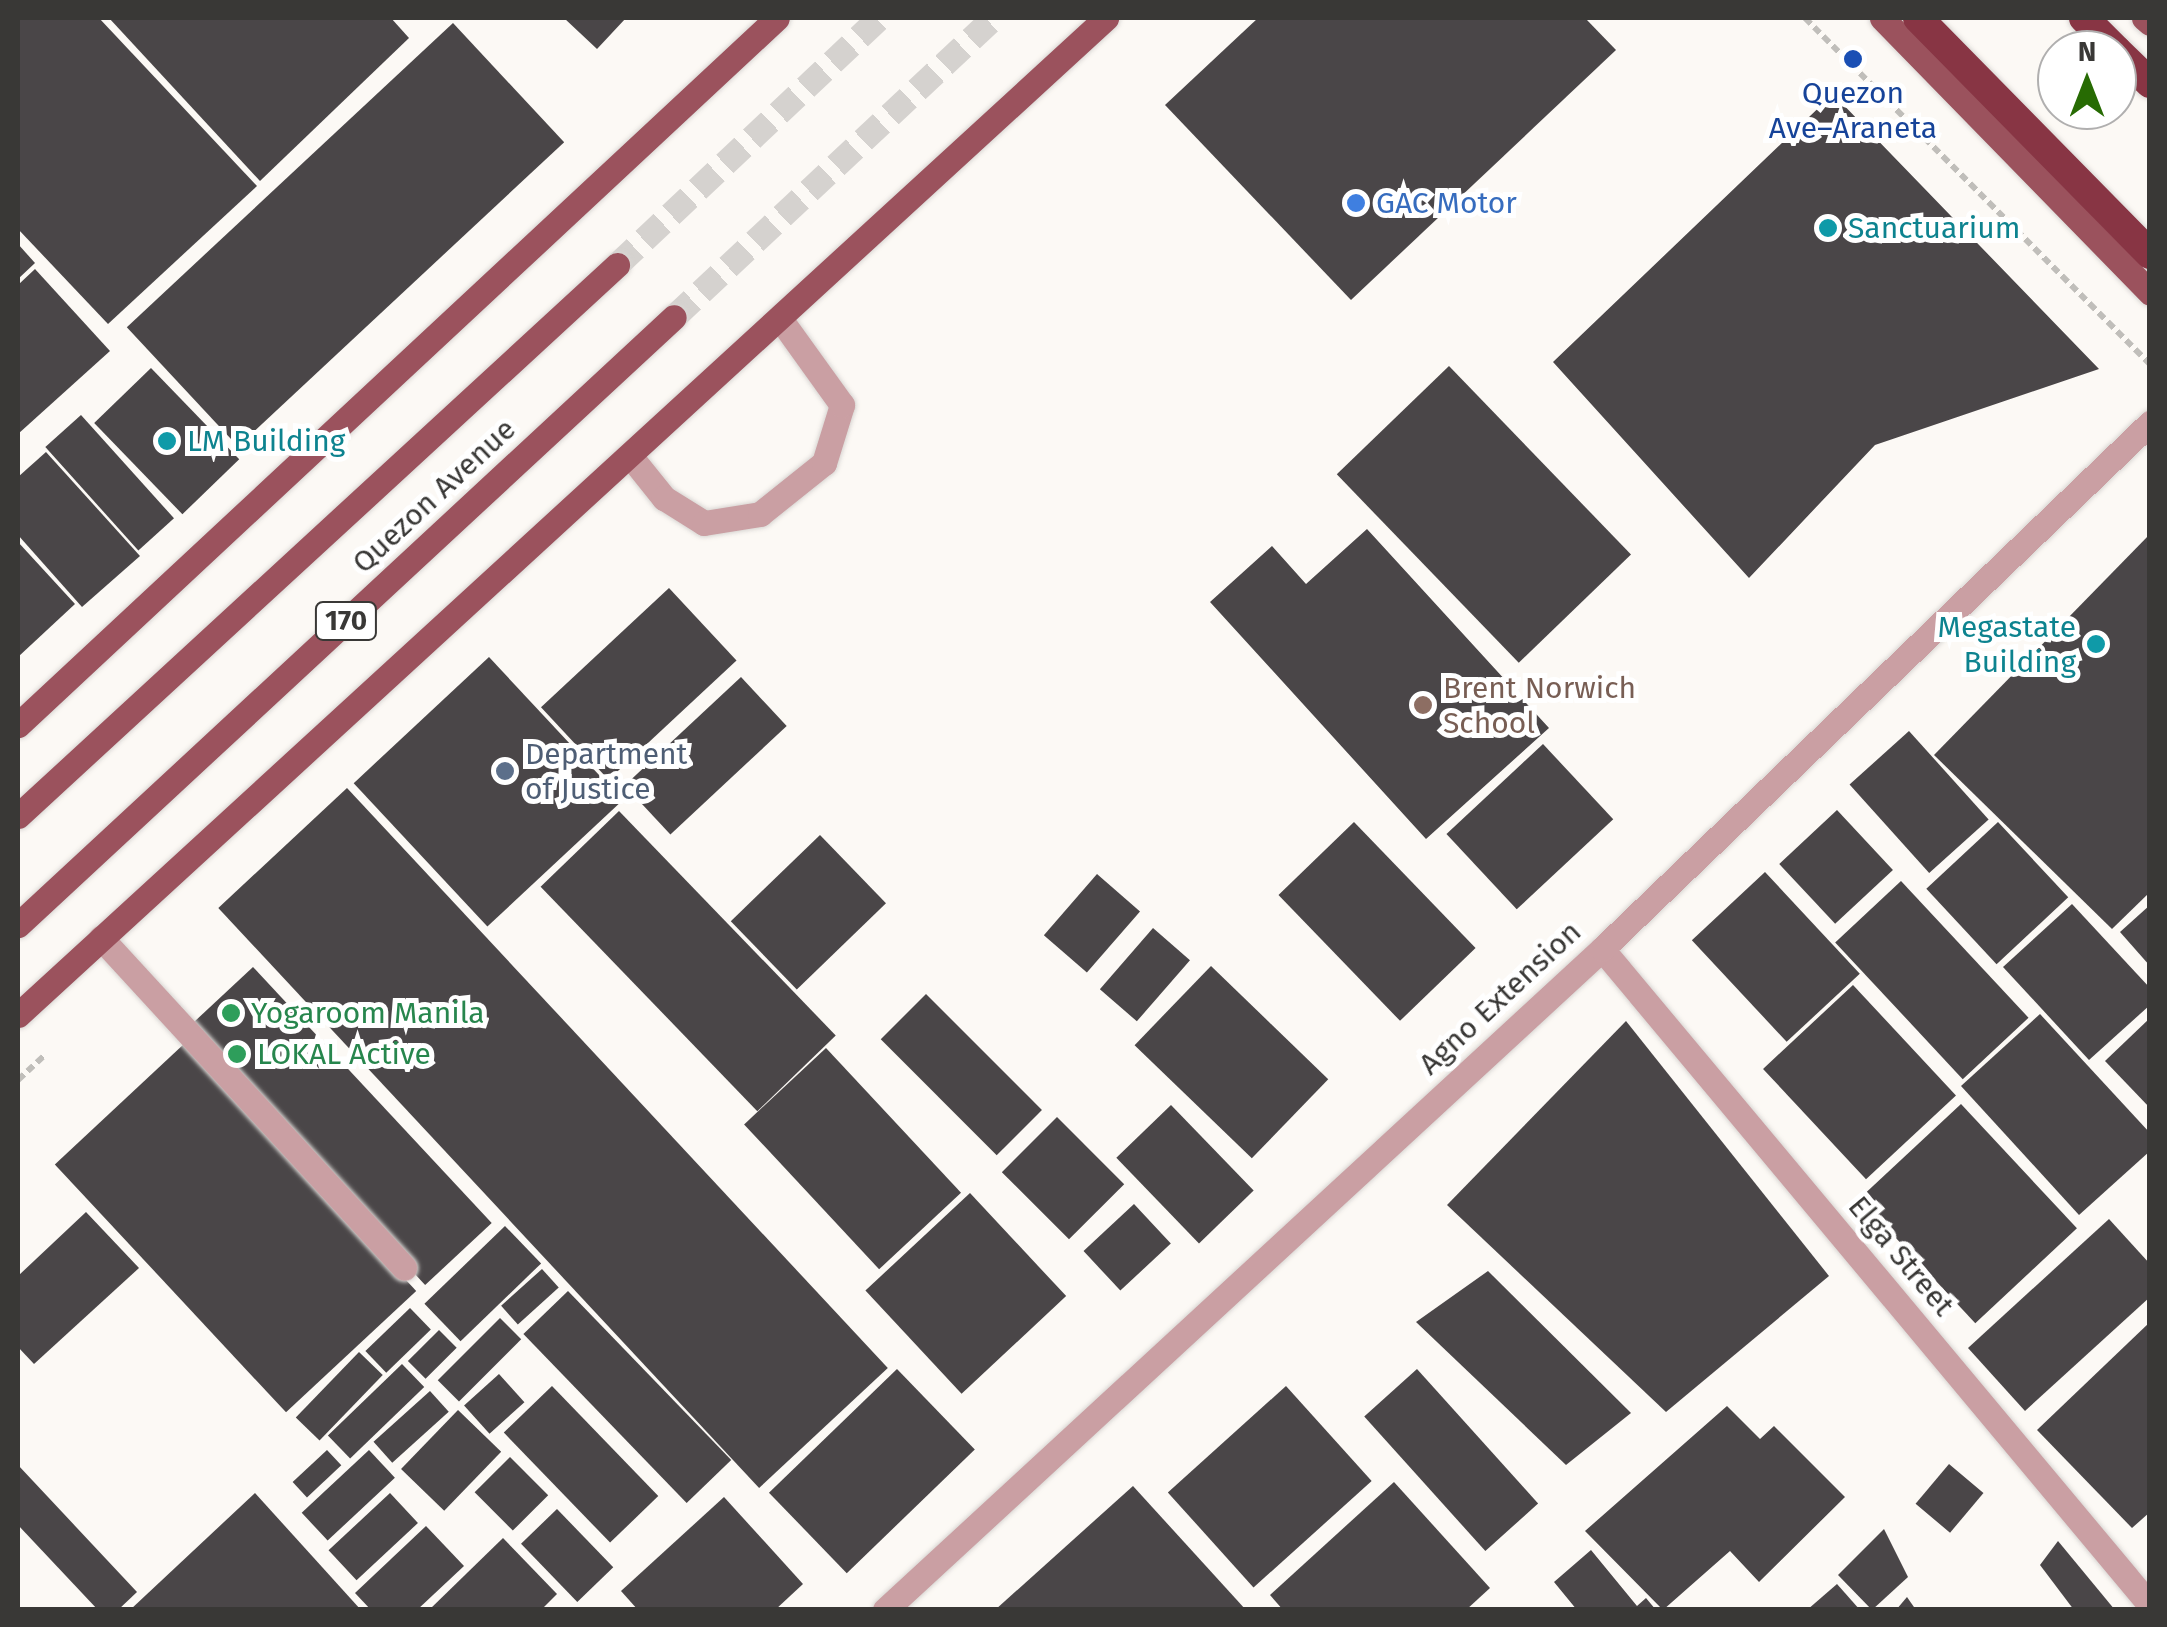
<!DOCTYPE html>
<meta charset="utf-8">
<style>
body{margin:0}
#map{position:relative;width:2167px;height:1627px;overflow:hidden;background:#fcf9f5;font-family:"Fira Sans",sans-serif}
div>[style]{position:absolute}
[style*='--x']{left:calc(var(--x)*1px);top:calc(var(--y)*1px);width:calc(var(--w)*1px);rotate:calc(var(--a)*1deg)}
.building>*{inset:0;background:#4a4648;transform-origin:0 0}
.primary-tunnel>*{height:25px;margin-top:-12.5px;transform-origin:0;background:repeating-linear-gradient(90deg,#d5d2cf 0 25px,transparent 0 37px)}
.path>*{height:6px;margin-top:-3px;transform-origin:0;background:repeating-linear-gradient(90deg,#c0beba 0 8px,transparent 0 13px)}
.roads{filter:drop-shadow(0 0 2px #d9d6d3) drop-shadow(0 0 2px #d9d6d3)}
.service>*{height:25px;margin:-12.5px;padding:0 12.5px;transform-origin:12.5px;border-radius:12.5px;background:#ca9fa3}
.minor>*{height:25px;margin:-12.5px;padding:0 12.5px;transform-origin:12.5px;border-radius:12.5px;background:#ca9fa3}
.primary>*{height:25px;margin:-12.5px;padding:0 12.5px;transform-origin:12.5px;border-radius:12.5px;background:#9b525d}
.motorway>*{height:30px;margin:-15px;padding:0 15px;transform-origin:15px;border-radius:15px;background:#883544}
.dots>*{width:28px;height:28px;translate:-50% -50%;box-sizing:border-box;border:5px solid #fff;border-radius:50%}
span{translate:-50% -50%;white-space:nowrap;text-align:center;line-height:1.15;-webkit-text-stroke:10px #fff;paint-order:stroke}
.shield-label span{padding:2px 8px;background:#fff;border:2px solid;border-radius:8px;-webkit-text-stroke-width:0}
.shield-label{font-size:28px;color:#393836;font-weight:700}
.transit-label{font-size:30px;color:#164399}
.shop-label{font-size:30px;color:#366cbe}
.left{translate:0 -50%;text-align:left}
.culture-label{font-size:30px;color:#0d838f}
.right{translate:-100% -50%;text-align:right}
.street-label{font-size:30px;color:#393836}
.education-label{font-size:30px;color:#785e54}
.service-label{font-size:30px;color:#4e5e75}
.leisure-label{font-size:30px;color:#27864d}
.frame{position:absolute;inset:0;border:20px solid #393836;pointer-events:none}
.north{position:absolute;left:2037px;top:30px;width:100px;height:100px;box-sizing:border-box;background:#fff;border:2px solid #b0afaf;border-radius:50%;rotate:0deg;font-size:28px;font-weight:700;line-height:40px;text-align:center;color:#393836}
.north::after{content:'';display:block;margin:auto;width:35px;height:45px;background:#276b03;clip-path:polygon(50% 0,100% 100%,50% 72%,0 100%)}
</style>
<div id="map">
<div class="building">
<div style="clip-path:polygon(18px 18px,99px 18px,257px 186px,108px 324px,18px 229px)"></div>
<div style="clip-path:polygon(109px 18px,391px 18px,409px 38px,260px 181px)"></div>
<div style="clip-path:polygon(564px 18px,626px 18px,597px 49px)"></div>
<div style="clip-path:polygon(1258px 18px,1585px 18px,1616px 50px,1351px 300px,1165px 105px)"></div>
<div style="left:453px;top:23px;width:163px;height:446px;rotate:47deg"></div>
<div style="clip-path:polygon(1833px 94px,2099px 369px,1875px 445px,1749px 578px,1553px 362px)"></div>
<div style="clip-path:polygon(18px 244px,35px 263px,18px 279px)"></div>
<div style="clip-path:polygon(35px 269px,110px 351px,18px 434px,18px 285px)"></div>
<div style="left:1449px;top:366px;width:262px;height:156px;rotate:46deg"></div>
<div style="left:151px;top:368px;width:127px;height:79px;rotate:46deg"></div>
<div style="left:81px;top:415px;width:139px;height:48px;rotate:48deg"></div>
<div style="clip-path:polygon(46px 452px,140px 556px,82px 607px,18px 535px,18px 477px)"></div>
<div style="clip-path:polygon(1367px 529px,1549px 728px,1426px 839px,1210px 602px,1272px 546px,1306px 584px)"></div>
<div style="clip-path:polygon(2150px 534px,2150px 892px,2112px 929px,1934px 755px)"></div>
<div style="clip-path:polygon(18px 542px,75px 604px,18px 657px)"></div>
<div style="left:669px;top:588px;width:99px;height:175px;rotate:47deg"></div>
<div style="left:489px;top:657px;width:196px;height:185px;rotate:47deg"></div>
<div style="left:741px;top:677px;width:67px;height:159px;rotate:47deg"></div>
<div style="left:1909px;top:731px;width:119px;height:80px;rotate:48deg"></div>
<div style="left:1543px;top:744px;width:103px;height:132px;rotate:47deg"></div>
<div style="left:347px;top:788px;width:793px;height:176px;rotate:47deg"></div>
<div style="left:1837px;top:810px;width:82px;height:79px;rotate:47deg"></div>
<div style="left:619px;top:811px;width:312px;height:109px;rotate:46deg"></div>
<div style="left:1354px;top:822px;width:175px;height:105px;rotate:46deg"></div>
<div style="left:1998px;top:822px;width:103px;height:98px;rotate:47deg"></div>
<div style="left:820px;top:835px;width:95px;height:124px;rotate:46deg"></div>
<div style="left:1765px;top:872px;width:139px;height:100px;rotate:47deg"></div>
<div style="left:1097px;top:874px;width:57px;height:81px;rotate:41deg"></div>
<div style="left:1901px;top:881px;width:187px;height:90px;rotate:47deg"></div>
<div style="clip-path:polygon(2072px 904px,2150px 988px,2150px 1005px,2089px 1060px,2003px 967px)"></div>
<div style="clip-path:polygon(2150px 905px,2150px 966px,2120px 932px)"></div>
<div style="left:1153px;top:928px;width:49px;height:81px;rotate:41deg"></div>
<div style="left:1211px;top:966px;width:163px;height:110px;rotate:44deg"></div>
<div style="left:253px;top:967px;width:350px;height:91px;rotate:47deg"></div>
<div style="left:1853px;top:985px;width:151px;height:123px;rotate:47deg"></div>
<div style="left:926px;top:994px;width:164px;height:64px;rotate:45deg"></div>
<div style="clip-path:polygon(2040px 1014px,2150px 1133px,2150px 1151px,2079px 1215px,1961px 1086px)"></div>
<div style="clip-path:polygon(2150px 1018px,2150px 1108px,2105px 1061px)"></div>
<div style="clip-path:polygon(1626px 1021px,1829px 1276px,1666px 1412px,1447px 1205px)"></div>
<div style="left:185px;top:1043px;width:339px;height:178px;rotate:47deg"></div>
<div style="left:826px;top:1048px;width:198px;height:112px;rotate:47deg"></div>
<div style="left:1961px;top:1104px;width:170px;height:139px;rotate:47deg"></div>
<div style="left:1171px;top:1105px;width:119px;height:76px;rotate:46deg"></div>
<div style="left:1057px;top:1117px;width:95px;height:78px;rotate:45deg"></div>
<div style="left:970px;top:1193px;width:141px;height:143px;rotate:47deg"></div>
<div style="left:1134px;top:1204px;width:54px;height:69px;rotate:47deg"></div>
<div style="clip-path:polygon(86px 1212px,139px 1268px,34px 1364px,18px 1347px,18px 1276px)"></div>
<div style="clip-path:polygon(2109px 1219px,2150px 1264px,2150px 1297px,2025px 1411px,1968px 1348px)"></div>
<div style="left:505px;top:1226px;width:52px;height:112px;rotate:46deg"></div>
<div style="left:542px;top:1269px;width:25px;height:55px;rotate:48deg"></div>
<div style="clip-path:polygon(1488px 1271px,1631px 1413px,1566px 1465px,1416px 1322px)"></div>
<div style="left:568px;top:1291px;width:235px;height:62px;rotate:46deg"></div>
<div style="left:410px;top:1308px;width:30px;height:62px;rotate:46deg"></div>
<div style="left:500px;top:1318px;width:30px;height:88px;rotate:45deg"></div>
<div style="clip-path:polygon(2150px 1322px,2150px 1512px,2132px 1528px,2037px 1430px)"></div>
<div style="left:439px;top:1330px;width:25px;height:44px;rotate:45deg"></div>
<div style="left:359px;top:1352px;width:33px;height:91px;rotate:44deg"></div>
<div style="left:402px;top:1364px;width:32px;height:103px;rotate:46deg"></div>
<div style="left:897px;top:1369px;width:112px;height:178px;rotate:46deg"></div>
<div style="left:1417px;top:1369px;width:181px;height:71px;rotate:48deg"></div>
<div style="left:499px;top:1374px;width:38px;height:47px;rotate:48deg"></div>
<div style="left:552px;top:1386px;width:153px;height:67px;rotate:46deg"></div>
<div style="left:1286px;top:1386px;width:128px;height:159px;rotate:48deg"></div>
<div style="left:430px;top:1391px;width:28px;height:76px;rotate:48deg"></div>
<div style="clip-path:polygon(1727px 1406px,1760px 1439px,1774px 1426px,1845px 1497px,1759px 1582px,1730px 1551px,1663px 1610px,1585px 1531px)"></div>
<div style="left:458px;top:1410px;width:60px;height:82px;rotate:44deg"></div>
<div style="left:327px;top:1450px;width:21px;height:47px;rotate:47deg"></div>
<div style="left:369px;top:1450px;width:38px;height:92px;rotate:47deg"></div>
<div style="left:510px;top:1457px;width:54px;height:50px;rotate:45deg"></div>
<div style="left:1949px;top:1464px;width:45px;height:52px;rotate:40deg"></div>
<div style="clip-path:polygon(18px 1465px,137px 1592px,118px 1610px,98px 1610px,18px 1525px)"></div>
<div style="clip-path:polygon(1394px 1482px,1490px 1588px,1466px 1610px,1283px 1610px,1270px 1595px)"></div>
<div style="clip-path:polygon(1133px 1486px,1246px 1610px,995px 1610px)"></div>
<div style="clip-path:polygon(255px 1493px,361px 1610px,130px 1610px)"></div>
<div style="left:390px;top:1493px;width:41px;height:84px;rotate:47deg"></div>
<div style="clip-path:polygon(724px 1497px,803px 1584px,775px 1610px,638px 1610px,621px 1591px)"></div>
<div style="left:557px;top:1509px;width:81px;height:50px;rotate:46deg"></div>
<div style="clip-path:polygon(426px 1526px,464px 1566px,417px 1610px,371px 1610px,355px 1593px)"></div>
<div style="clip-path:polygon(1884px 1529px,1908px 1577px,1872px 1610px,1838px 1575px)"></div>
<div style="clip-path:polygon(503px 1538px,557px 1594px,541px 1610px,429px 1610px)"></div>
<div style="clip-path:polygon(2058px 1541px,2115px 1610px,2074px 1610px,2040px 1565px)"></div>
<div style="clip-path:polygon(1591px 1550px,1637px 1606px,1646px 1598px,1656px 1610px,1577px 1610px,1554px 1582px)"></div>
<div style="clip-path:polygon(1837px 1584px,1860px 1610px,1807px 1610px)"></div>
<div style="clip-path:polygon(1907px 1597px,1916px 1610px,1896px 1610px)"></div>
</div>
<div class="primary-tunnel">
<div style="--x:617;--y:265;--w:360;--a:-43.3"></div>
<div style="--x:674;--y:317;--w:438;--a:-43.1"></div>
</div>
<div class="path">
<div style="--x:1805;--y:18;--w:489;--a:45.1"></div>
<div style="--x:18;--y:1080;--w:38;--a:-43"></div>
</div>
<div class="roads">
<div class="service">
<div style="--x:631;--y:457;--w:53;--a:51.2"></div>
<div style="--x:664;--y:498;--w:47;--a:32"></div>
<div style="--x:704;--y:523;--w:57;--a:-9.1"></div>
<div style="--x:760;--y:514;--w:82;--a:-38.6"></div>
<div style="--x:824;--y:463;--w:61;--a:-72.8"></div>
<div style="--x:842;--y:405;--w:105;--a:-125.7"></div>
<div style="--x:101;--y:938;--w:448;--a:47.4"></div>
</div>
<div class="minor">
<div style="--x:1602;--y:949;--w:855;--a:50.13"></div>
<div style="--x:885;--y:1610;--w:975;--a:-42.67"></div>
<div style="--x:1602;--y:949;--w:760;--a:-43.83"></div>
</div>
<div class="primary">
<div style="--x:1882;--y:18;--w:384;--a:45.7"></div>
<div style="--x:2144;--y:18;--w:8;--a:40"></div>
<div style="--x:18;--y:725;--w:1037;--a:-42.97"></div>
<div style="--x:18;--y:816;--w:814;--a:-42.61"></div>
<div style="--x:18;--y:925;--w:894;--a:-42.83"></div>
<div style="--x:18;--y:1015;--w:1476;--a:-42.5"></div>
</div>
<div class="motorway">
<div style="--x:1918;--y:18;--w:331;--a:45.5"></div>
<div style="--x:2084;--y:18;--w:45;--a:45"></div>
<div style="--x:2117;--y:51;--w:46;--a:44.1"></div>
</div>
</div>
<div class="dots">
<div style="left:1853px;top:59px;background:#1a4fb4"></div>
<div style="left:1356px;top:203px;background:#3f7fe0"></div>
<div style="left:1828px;top:228px;background:#0f9aa8"></div>
<div style="left:167px;top:441px;background:#0f9aa8"></div>
<div style="left:2096px;top:644px;background:#0f9aa8"></div>
<div style="left:1423px;top:705px;background:#8d6e63"></div>
<div style="left:505px;top:771px;background:#5c6f8a"></div>
<div style="left:231px;top:1013px;background:#2e9e5b"></div>
<div style="left:237px;top:1054px;background:#2e9e5b"></div>
</div>
<div class="shield-label">
<span style="left:346px;top:621px">170</span>
</div>
<div class="transit-label">
<span style="left:1853px;top:110px">Quezon<br>Ave–Araneta</span>
</div>
<div class="shop-label">
<span class="left" style="left:1376px;top:203px">GAC Motor</span>
</div>
<div class="culture-label">
<span class="left" style="left:1848px;top:228px">Sanctuarium</span>
<span class="left" style="left:187px;top:441px">LM Building</span>
<span class="right" style="left:2076px;top:644px">Megastate<br>Building</span>
</div>
<div class="street-label">
<span style="left:434px;top:496px;rotate:-43deg">Quezon Avenue</span>
<span style="left:1500px;top:998px;rotate:-43deg">Agno Extension</span>
<span style="left:1901px;top:1256px;rotate:50deg">Elga Street</span>
</div>
<div class="education-label">
<span class="left" style="left:1443px;top:705px">Brent Norwich<br>School</span>
</div>
<div class="service-label">
<span class="left" style="left:525px;top:771px">Department<br>of Justice</span>
</div>
<div class="leisure-label">
<span class="left" style="left:251px;top:1013px">Yogaroom Manila</span>
<span class="left" style="left:257px;top:1054px">LOKAL Active</span>
</div>
<div class="frame"></div>
<div class="north">N</div>
</div>
